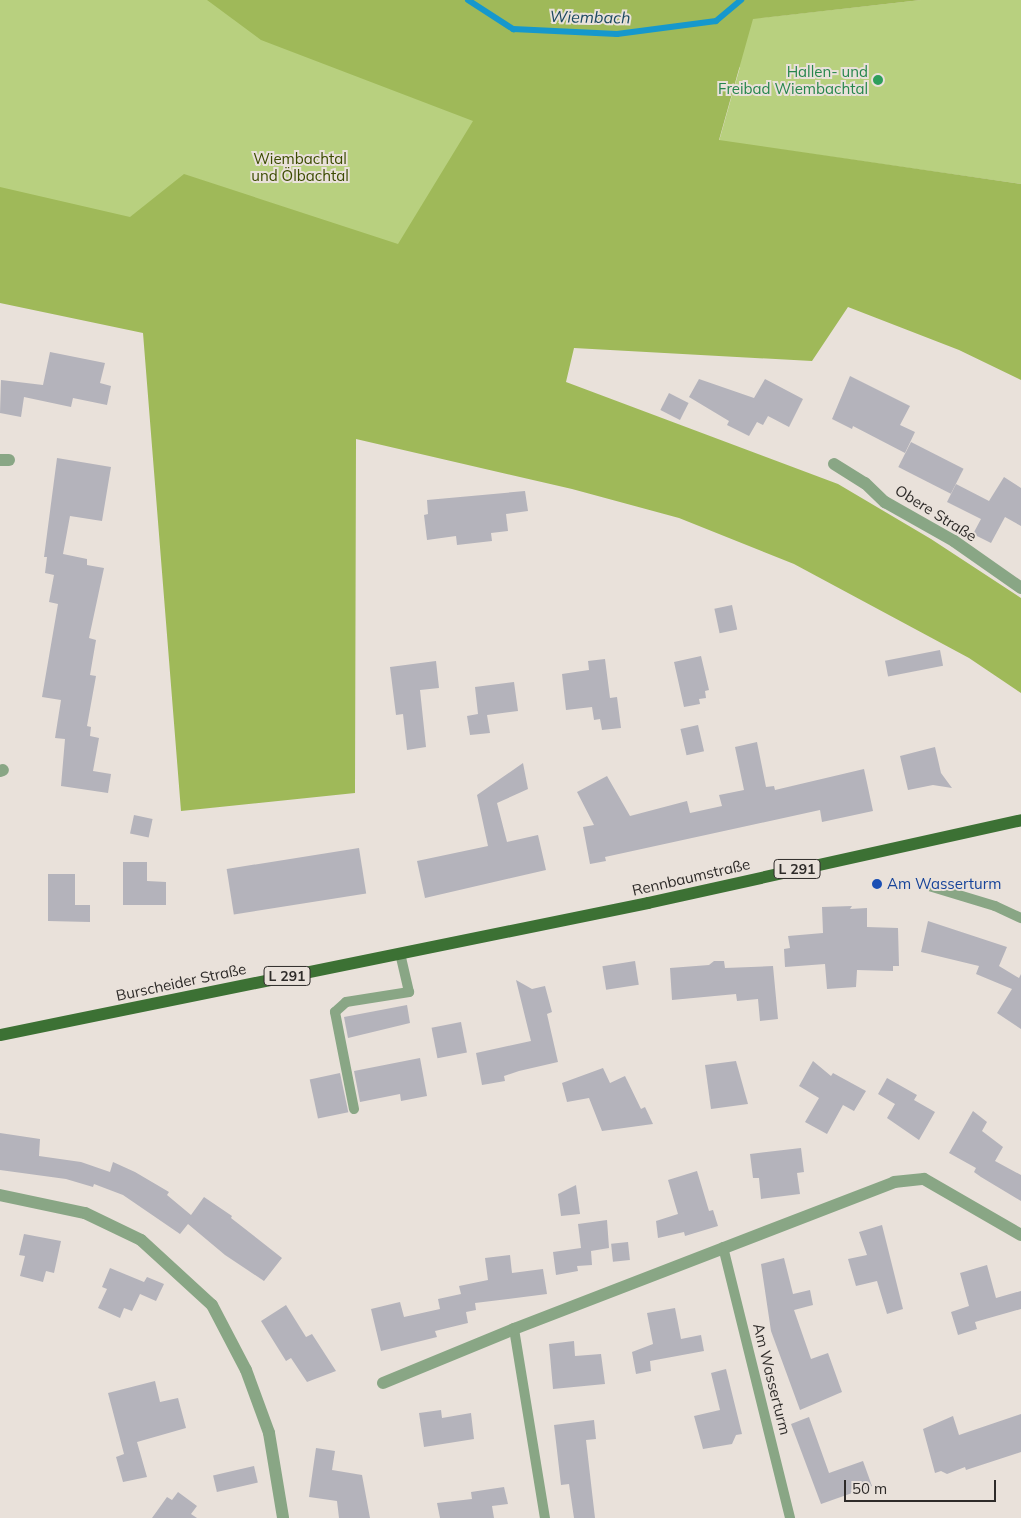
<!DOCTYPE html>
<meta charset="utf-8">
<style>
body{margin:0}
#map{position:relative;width:1021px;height:1518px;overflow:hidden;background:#e9e1da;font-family:Mulish,sans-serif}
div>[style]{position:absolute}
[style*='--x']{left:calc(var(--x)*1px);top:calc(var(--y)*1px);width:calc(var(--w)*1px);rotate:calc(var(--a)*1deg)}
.green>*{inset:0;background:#b8d07f}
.forest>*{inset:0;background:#9fb959}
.stream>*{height:6px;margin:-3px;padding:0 3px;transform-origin:3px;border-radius:3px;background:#1698cc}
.building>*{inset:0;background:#b4b3bb;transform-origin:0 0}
.lane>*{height:10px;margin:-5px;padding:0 5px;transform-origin:5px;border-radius:5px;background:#89a685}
.street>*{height:12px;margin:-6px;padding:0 6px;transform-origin:6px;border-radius:6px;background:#89a685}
.primary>*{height:12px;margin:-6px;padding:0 6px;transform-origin:6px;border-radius:6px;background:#3c7134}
.dots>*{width:14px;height:14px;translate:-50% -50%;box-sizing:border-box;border:2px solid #e9e1da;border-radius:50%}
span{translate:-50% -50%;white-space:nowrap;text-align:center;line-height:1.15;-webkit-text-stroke:4px #e9e1da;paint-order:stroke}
.shield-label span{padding:1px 4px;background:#e9e1da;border:1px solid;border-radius:4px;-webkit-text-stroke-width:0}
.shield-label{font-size:14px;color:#2e2b29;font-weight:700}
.leisure-label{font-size:15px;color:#27864d}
.right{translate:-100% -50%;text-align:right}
.park-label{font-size:15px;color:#3b4b00}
.street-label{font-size:15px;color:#2e2b29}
.transit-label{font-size:15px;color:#164399}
.left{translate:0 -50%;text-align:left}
.water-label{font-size:16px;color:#1b4960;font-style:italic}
.scale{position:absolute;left:844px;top:1480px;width:152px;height:22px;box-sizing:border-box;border:2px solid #2e2b29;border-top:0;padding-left:6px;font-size:15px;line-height:18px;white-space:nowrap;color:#2e2b29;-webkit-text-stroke:4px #e9e1da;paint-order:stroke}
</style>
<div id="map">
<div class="green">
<div style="clip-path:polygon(0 0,767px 0,760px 18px,921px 0,1021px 0,1021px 184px,719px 141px,740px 67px,443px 259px,0 264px)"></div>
</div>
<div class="forest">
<div style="clip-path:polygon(207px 0,921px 0,753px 19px,719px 140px,1021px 184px,1021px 380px,959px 350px,848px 307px,812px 361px,574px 348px,566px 382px,838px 484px,931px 539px,1021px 598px,1021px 693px,969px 658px,794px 564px,679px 518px,572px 489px,356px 439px,355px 793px,181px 811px,143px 333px,0 303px,0 187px,130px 217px,184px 174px,398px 244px,473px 121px,261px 40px)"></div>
</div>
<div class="stream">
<div style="--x:468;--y:0;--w:54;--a:32.8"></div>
<div style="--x:513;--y:29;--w:104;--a:2.8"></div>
<div style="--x:617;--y:34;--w:100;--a:-7.5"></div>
<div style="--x:716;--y:21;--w:33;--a:-40"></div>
</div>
<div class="building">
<div style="clip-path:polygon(50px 352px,105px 363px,100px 383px,111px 386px,107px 405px,73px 398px,71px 407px,24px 397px,21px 417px,0 413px,1px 380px,43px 385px)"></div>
<div style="clip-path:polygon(850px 376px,910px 406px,900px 425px,915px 432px,905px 453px,853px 426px,852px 429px,832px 419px)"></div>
<div style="clip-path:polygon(699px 379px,754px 398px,765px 379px,803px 399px,789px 427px,768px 416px,763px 425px,757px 422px,749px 436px,727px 425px,729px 421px,689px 397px)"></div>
<div style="left:669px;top:393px;width:22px;height:19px;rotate:27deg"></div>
<div style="left:911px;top:442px;width:59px;height:28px;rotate:27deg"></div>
<div style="clip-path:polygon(57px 458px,111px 467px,102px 521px,70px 516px,63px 554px,87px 559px,87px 565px,104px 568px,89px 638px,96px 640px,90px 675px,96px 676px,87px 726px,91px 727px,90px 736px,99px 738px,93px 771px,111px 774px,108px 793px,61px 786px,65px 739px,55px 738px,61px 700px,42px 697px,58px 604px,49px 602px,54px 575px,45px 573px,47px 557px,44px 557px)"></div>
<div style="clip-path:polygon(1004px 477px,1021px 488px,1021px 526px,1005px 517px,991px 543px,973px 534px,981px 519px,947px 502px,956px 484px,989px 501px)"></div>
<div style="clip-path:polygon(525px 491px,528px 511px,506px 514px,508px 531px,491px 533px,492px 541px,457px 545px,456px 536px,427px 540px,424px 515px,428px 514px,427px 500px)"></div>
<div style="left:732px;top:605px;width:25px;height:18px;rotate:78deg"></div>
<div style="left:940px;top:650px;width:16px;height:56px;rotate:79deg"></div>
<div style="clip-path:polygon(701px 656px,709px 690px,705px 691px,706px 698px,699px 699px,700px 704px,684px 707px,674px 662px)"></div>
<div style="clip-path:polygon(605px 659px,610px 698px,617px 697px,621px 728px,602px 730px,600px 719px,594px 720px,592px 707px,566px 710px,562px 674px,589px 670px,588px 661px)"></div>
<div style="clip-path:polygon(436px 661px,439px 688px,420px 690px,426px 747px,407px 750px,403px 714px,396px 715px,390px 667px)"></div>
<div style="clip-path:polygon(514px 682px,518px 711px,487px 715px,490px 733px,470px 735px,467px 716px,478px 714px,475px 687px)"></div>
<div style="left:698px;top:725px;width:27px;height:18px;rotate:77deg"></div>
<div style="clip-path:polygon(757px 742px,766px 787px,774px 786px,775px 790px,864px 769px,873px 811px,822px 822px,820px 810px,605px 857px,606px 861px,590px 864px,583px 827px,594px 825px,577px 792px,607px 776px,630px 816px,687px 801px,690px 813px,722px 806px,719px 795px,744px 790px,735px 747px)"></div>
<div style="clip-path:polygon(935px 747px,941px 773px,952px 788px,933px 785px,908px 790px,900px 756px)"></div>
<div style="clip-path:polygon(523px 763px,528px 789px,497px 803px,507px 842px,538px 835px,546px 870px,425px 898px,417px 861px,488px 846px,477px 795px)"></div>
<div style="left:134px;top:815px;width:19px;height:19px;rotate:12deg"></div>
<div style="left:359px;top:848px;width:46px;height:134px;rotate:81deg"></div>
<div style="clip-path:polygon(123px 862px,147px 862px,147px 881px,166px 882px,166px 905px,123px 905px)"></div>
<div style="clip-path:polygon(48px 874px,75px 874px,75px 905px,90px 905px,90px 922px,48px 921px)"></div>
<div style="clip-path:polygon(852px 906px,850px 909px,867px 908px,867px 927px,898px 928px,899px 966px,893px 966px,893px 971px,857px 970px,856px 987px,827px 989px,825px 964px,785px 967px,784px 949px,790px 948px,788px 936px,823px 933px,822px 907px)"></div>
<div style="clip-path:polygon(928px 921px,1007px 947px,999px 966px,1019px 978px,1021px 974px,1021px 1029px,997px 1013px,1012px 989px,976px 974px,979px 966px,921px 952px)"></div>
<div style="left:635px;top:961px;width:24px;height:33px;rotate:81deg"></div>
<div style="clip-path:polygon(714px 961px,724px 961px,725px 968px,773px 966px,778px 1019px,760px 1021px,758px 999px,737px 1001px,736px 994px,672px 1000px,670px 968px,709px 965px)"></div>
<div style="clip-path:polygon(516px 980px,532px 989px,545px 986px,552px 1012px,547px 1014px,558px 1062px,519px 1071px,504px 1076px,505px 1081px,482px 1085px,476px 1053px,531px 1041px)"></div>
<div style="clip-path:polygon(407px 1005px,410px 1023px,348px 1038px,344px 1017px)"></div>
<div style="left:461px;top:1022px;width:31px;height:30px;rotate:79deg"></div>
<div style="clip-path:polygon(420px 1058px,427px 1096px,401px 1101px,400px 1094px,360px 1102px,354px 1071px)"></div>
<div style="clip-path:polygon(736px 1061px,748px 1104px,711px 1109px,705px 1065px)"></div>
<div style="clip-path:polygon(813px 1061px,831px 1076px,833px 1073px,866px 1091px,854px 1111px,843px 1105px,827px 1134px,805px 1122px,819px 1098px,799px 1086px)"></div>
<div style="clip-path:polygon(603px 1068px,610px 1083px,625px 1076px,641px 1109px,645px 1107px,653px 1124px,602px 1131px,589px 1098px,567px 1102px,562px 1083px)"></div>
<div style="left:340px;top:1073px;width:40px;height:31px;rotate:78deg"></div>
<div style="clip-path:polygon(887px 1078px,917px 1095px,914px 1100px,935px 1112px,919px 1140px,887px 1118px,895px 1104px,878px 1094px)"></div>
<div style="clip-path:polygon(973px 1111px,987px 1122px,982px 1131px,1003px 1147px,995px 1161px,1021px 1175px,1021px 1201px,981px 1177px,974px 1172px,976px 1168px,949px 1153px)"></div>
<div style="clip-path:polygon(0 1133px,40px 1139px,39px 1156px,81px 1162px,110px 1172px,113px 1162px,135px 1172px,169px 1192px,167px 1195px,191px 1215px,204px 1197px,232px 1216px,231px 1218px,282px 1258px,264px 1281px,225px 1255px,188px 1224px,180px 1234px,123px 1195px,94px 1184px,93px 1187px,66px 1179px,0 1170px)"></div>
<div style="clip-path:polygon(801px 1148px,804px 1172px,797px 1173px,800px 1194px,761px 1199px,759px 1178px,753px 1178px,750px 1154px)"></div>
<div style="clip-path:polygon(697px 1171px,709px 1211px,713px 1210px,718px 1226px,685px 1236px,684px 1232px,658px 1238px,656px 1221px,678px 1214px,668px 1180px)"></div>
<div style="clip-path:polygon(576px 1185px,580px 1214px,561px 1216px,558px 1194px)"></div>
<div style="clip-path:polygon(607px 1220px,609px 1248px,591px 1251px,592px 1265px,577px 1266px,578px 1271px,556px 1275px,553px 1252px,581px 1248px,578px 1224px)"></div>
<div style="clip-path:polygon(882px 1225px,903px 1309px,887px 1314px,877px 1281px,856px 1286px,848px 1259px,867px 1255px,859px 1232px)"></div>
<div style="clip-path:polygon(24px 1234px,61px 1241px,54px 1273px,46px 1271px,43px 1282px,20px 1276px,25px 1256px,19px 1255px)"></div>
<div style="left:628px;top:1242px;width:18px;height:17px;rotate:84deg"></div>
<div style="clip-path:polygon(510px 1255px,512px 1273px,543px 1269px,547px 1294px,475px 1303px,476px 1310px,466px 1312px,468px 1323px,435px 1331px,437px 1337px,381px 1351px,371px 1309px,400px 1302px,404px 1317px,440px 1309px,438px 1299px,461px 1294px,459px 1286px,488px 1280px,485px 1258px)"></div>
<div style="clip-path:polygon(784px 1258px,793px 1294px,810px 1290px,813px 1305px,794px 1310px,811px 1359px,828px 1353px,842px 1392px,800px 1410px,771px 1331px,761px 1264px)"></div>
<div style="clip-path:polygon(987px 1265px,996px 1298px,1021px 1291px,1021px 1309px,975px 1322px,977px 1329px,958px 1335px,951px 1312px,969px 1306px,960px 1273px)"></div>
<div style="clip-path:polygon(110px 1268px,144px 1282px,147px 1277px,164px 1284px,156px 1301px,140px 1294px,132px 1311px,124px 1308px,120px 1318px,98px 1308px,107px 1289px,102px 1287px)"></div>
<div style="clip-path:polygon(286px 1305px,306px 1337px,312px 1334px,336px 1371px,307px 1382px,291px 1358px,286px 1361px,261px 1321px)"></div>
<div style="clip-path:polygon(675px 1308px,681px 1339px,701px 1335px,704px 1351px,650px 1361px,651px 1371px,636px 1374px,632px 1352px,653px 1344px,647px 1313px)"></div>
<div style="clip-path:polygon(574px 1341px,575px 1356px,601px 1354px,605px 1384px,553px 1389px,549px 1344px)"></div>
<div style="clip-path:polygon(726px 1369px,742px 1434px,736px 1435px,732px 1444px,703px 1449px,694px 1416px,720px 1410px,711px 1373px)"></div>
<div style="clip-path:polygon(155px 1381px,160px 1402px,178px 1398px,186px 1428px,137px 1442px,147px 1477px,123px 1482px,116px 1457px,124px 1454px,108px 1393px)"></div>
<div style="clip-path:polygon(441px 1410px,442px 1418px,471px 1413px,474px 1439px,424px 1447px,419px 1413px)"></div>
<div style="clip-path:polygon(1021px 1414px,1021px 1452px,966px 1470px,965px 1467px,947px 1474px,941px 1471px,935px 1473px,923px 1429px,953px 1416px,959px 1435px)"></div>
<div style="clip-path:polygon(809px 1417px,829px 1473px,863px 1461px,872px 1486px,821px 1504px,791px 1424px)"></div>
<div style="clip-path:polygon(594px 1420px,596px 1439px,586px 1440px,595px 1518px,574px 1518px,569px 1484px,561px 1485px,554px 1425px)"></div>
<div style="clip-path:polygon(316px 1448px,335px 1451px,332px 1470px,362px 1475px,370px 1518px,339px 1518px,337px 1501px,309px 1497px)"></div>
<div style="left:254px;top:1466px;width:17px;height:42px;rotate:77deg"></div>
<div style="clip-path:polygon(504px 1487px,508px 1504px,492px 1506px,494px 1518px,440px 1518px,437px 1503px,472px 1499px,471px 1492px)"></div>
<div style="clip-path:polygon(178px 1492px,197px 1506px,191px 1514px,197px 1518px,152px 1518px,167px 1497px,172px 1500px)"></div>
</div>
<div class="lane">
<div style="--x:929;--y:886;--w:69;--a:16.9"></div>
<div style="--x:995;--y:906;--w:29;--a:25"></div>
<div style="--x:354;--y:1109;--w:99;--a:-101.1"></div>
<div style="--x:335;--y:1012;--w:15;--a:-42"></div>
<div style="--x:346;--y:1002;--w:64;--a:-9"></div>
<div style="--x:409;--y:992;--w:40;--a:-103"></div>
<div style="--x:723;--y:1247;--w:279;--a:76.1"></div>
<div style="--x:514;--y:1329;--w:192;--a:80.7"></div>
</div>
<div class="street">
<div style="--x:0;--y:460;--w:9;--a:0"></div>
<div style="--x:834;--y:464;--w:36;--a:32"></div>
<div style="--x:865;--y:483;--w:28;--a:44"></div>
<div style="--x:885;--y:502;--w:79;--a:29.5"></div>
<div style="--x:954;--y:541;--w:82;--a:35"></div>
<div style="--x:0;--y:771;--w:3;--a:-18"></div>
<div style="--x:0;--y:1195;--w:87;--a:12"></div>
<div style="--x:85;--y:1213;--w:62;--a:25.7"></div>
<div style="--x:141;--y:1240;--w:96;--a:42.5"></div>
<div style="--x:212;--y:1305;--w:73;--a:62.4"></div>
<div style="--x:246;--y:1370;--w:67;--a:69.9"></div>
<div style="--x:269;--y:1433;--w:86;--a:80.6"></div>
<div style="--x:383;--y:1383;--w:142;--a:-22.4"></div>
<div style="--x:514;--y:1329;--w:407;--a:-21.1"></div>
<div style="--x:894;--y:1182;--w:30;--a:-6"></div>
<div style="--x:924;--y:1179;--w:112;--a:30"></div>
</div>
<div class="primary">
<div style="--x:0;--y:1035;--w:661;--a:-11.51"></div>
<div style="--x:648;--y:903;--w:382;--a:-12.5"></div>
</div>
<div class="dots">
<div style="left:878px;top:80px;background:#2e9e5b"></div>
<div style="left:877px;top:884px;background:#1a4fb4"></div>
</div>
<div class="shield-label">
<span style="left:797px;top:869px">L 291</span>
<span style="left:287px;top:976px">L 291</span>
</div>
<div class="leisure-label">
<span class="right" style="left:868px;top:80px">Hallen- und<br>Freibad Wiembachtal</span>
</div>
<div class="park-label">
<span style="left:300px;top:167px">Wiembachtal<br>und Ölbachtal</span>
</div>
<div class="street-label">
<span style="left:936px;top:513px;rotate:32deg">Obere Straße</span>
<span style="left:691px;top:877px;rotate:-13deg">Rennbaumstraße</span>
<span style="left:181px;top:982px;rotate:-12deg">Burscheider Straße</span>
<span style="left:772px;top:1379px;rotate:76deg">Am Wasserturm</span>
</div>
<div class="transit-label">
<span class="left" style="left:887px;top:884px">Am Wasserturm</span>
</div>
<div class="water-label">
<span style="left:590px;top:17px;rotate:1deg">Wiembach</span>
</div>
<div class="scale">50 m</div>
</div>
